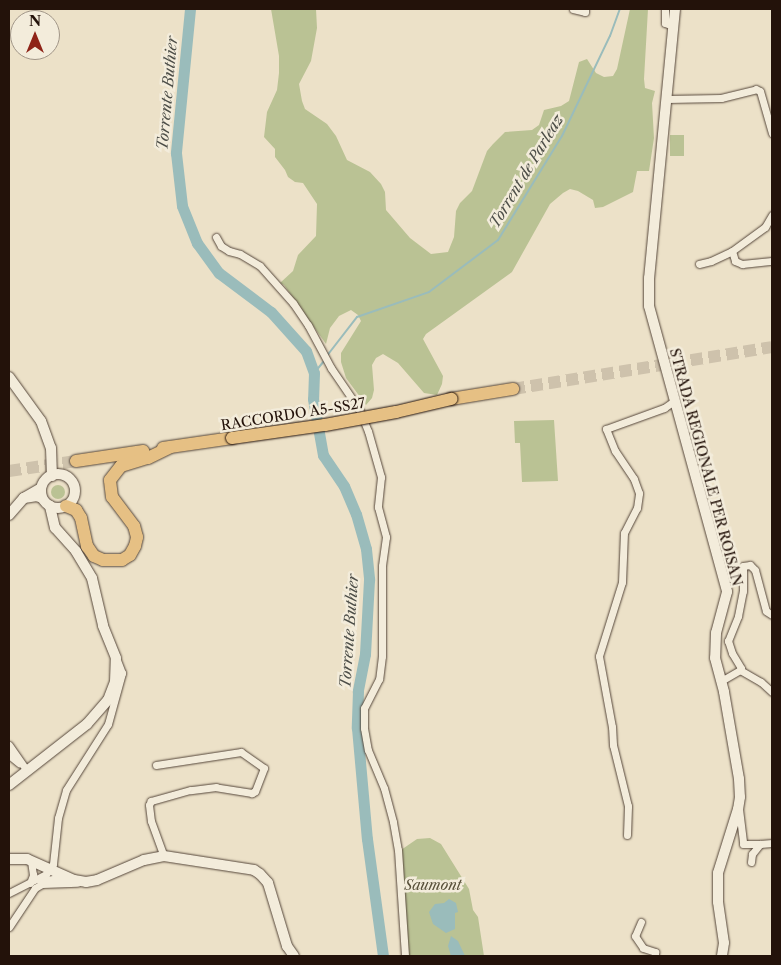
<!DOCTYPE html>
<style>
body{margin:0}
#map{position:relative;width:781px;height:965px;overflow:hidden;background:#ece1c8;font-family:"Libre Caslon Text",serif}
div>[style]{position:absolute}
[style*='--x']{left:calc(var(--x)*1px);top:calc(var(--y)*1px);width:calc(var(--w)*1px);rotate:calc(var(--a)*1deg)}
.green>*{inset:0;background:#bac294;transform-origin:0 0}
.round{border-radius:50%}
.water>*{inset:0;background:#9abcbb}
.stream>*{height:2px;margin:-1px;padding:0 1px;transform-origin:1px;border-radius:1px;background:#9abcbb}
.river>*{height:11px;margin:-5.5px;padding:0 5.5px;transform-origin:5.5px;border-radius:5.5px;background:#9abcbb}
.highway-tunnel>*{height:12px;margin-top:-6px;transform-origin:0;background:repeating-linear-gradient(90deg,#cec2ac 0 12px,transparent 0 18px)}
.roads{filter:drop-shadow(0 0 1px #55463a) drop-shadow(0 0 1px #55463a)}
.street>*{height:7px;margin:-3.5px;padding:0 3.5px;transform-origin:3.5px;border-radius:3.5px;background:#f3ecdb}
.secondary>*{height:10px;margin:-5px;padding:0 5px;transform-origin:5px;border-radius:5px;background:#f3ecdb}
.secondary>.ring{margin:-5px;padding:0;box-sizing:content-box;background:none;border:10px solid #f3ecdb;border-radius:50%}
.highway>*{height:12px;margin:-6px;padding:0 6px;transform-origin:6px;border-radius:6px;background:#e6c084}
.bridges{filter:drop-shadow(0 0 1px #23120a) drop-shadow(0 0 1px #23120a)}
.highway-bridge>*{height:12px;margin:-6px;padding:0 6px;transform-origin:6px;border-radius:6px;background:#e6c084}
span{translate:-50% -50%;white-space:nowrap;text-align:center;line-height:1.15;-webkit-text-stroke:5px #f3ecdb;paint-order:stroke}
.street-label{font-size:14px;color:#23120a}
.park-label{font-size:14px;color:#58503a;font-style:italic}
.water-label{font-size:15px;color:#4d4e48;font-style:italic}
.frame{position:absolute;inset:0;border:10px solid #23120a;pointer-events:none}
.north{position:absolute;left:10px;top:10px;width:50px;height:50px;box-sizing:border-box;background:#f3ecdb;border:1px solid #a09587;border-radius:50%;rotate:0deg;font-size:14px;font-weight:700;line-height:20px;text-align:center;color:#23120a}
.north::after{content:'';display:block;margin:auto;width:18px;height:22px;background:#8f2418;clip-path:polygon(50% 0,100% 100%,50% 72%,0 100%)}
</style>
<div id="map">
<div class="green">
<div style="clip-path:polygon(271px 9px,316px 9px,317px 28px,311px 61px,299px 84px,302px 101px,305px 109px,327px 124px,336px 136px,347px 160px,370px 172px,381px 184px,385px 192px,386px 210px,410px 238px,431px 254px,448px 252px,454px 237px,456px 211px,460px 203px,472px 191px,487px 151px,493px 144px,505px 132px,532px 130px,539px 125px,544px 110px,561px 106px,569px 101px,579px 62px,587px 59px,596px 73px,604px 77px,613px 76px,617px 69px,630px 9px,648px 9px,644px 79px,645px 88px,655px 91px,652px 103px,654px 138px,649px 171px,637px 171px,633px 192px,603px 207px,595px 208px,593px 200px,578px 191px,570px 189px,563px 193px,550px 204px,512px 272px,426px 334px,423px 339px,443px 376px,442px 384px,437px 395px,424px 393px,398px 363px,383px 354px,376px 358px,372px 365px,374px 390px,372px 398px,366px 405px,346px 378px,341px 362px,341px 353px,361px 321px,358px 315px,351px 310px,339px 316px,330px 328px,326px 344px,284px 285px,280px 283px,293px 271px,298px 255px,316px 236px,317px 204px,303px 183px,295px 182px,288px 177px,285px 170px,275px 157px,275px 149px,264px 137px,267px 112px,277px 90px,279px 73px,279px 56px)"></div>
<div style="left:670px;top:135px;width:14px;height:21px"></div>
<div style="clip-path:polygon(554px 420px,558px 481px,522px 482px,520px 443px,515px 443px,514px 421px)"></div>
<div class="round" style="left:51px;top:485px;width:14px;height:14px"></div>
<div style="clip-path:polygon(430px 838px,441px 844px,469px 889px,473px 910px,478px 917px,484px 956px,408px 956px,401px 850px,417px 839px)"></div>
</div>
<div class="water">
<div style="clip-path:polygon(449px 899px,456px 903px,458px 912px,455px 913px,455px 929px,446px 933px,433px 924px,429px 912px,435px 904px,444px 903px)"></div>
<div style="clip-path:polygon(451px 936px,458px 941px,465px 956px,451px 956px,448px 946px)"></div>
</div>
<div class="stream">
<div style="--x:326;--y:357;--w:51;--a:-52.2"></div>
<div style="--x:357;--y:317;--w:76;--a:-19.1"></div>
<div style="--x:429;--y:292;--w:86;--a:-37"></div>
<div style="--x:498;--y:240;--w:122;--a:-58.4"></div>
<div style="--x:562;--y:136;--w:111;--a:-64.4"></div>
<div style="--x:610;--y:36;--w:29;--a:-70"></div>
<div style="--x:314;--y:373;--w:16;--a:-50"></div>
</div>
<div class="river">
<div style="--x:190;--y:9;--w:145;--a:95.6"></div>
<div style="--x:176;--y:153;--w:53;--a:83.5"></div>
<div style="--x:182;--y:206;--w:40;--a:68"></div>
<div style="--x:197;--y:243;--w:37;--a:54"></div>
<div style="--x:219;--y:273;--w:65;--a:36.9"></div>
<div style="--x:271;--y:312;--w:52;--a:48.1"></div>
<div style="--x:306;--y:351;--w:23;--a:70"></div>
<div style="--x:314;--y:373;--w:26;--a:92"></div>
<div style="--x:313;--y:399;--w:57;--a:79.9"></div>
<div style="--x:323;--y:455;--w:37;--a:56"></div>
<div style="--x:344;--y:486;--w:30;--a:67"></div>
<div style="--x:356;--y:514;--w:36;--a:74"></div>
<div style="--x:366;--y:549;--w:31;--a:84"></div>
<div style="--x:369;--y:580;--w:74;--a:93.1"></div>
<div style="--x:365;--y:654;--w:38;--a:101"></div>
<div style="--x:358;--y:691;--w:37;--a:92"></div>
<div style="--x:357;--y:728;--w:111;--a:84.9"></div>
<div style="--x:367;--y:839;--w:118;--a:82.2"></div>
</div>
<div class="highway-tunnel">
<div style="--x:513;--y:389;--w:262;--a:-9.2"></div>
<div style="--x:9;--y:471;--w:68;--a:-8.5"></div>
</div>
<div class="roads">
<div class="street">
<div style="--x:573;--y:9;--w:12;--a:14"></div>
<div style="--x:585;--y:12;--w:3;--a:-90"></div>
<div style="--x:665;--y:9;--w:14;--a:90"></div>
<div style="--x:665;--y:23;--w:9;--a:21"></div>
<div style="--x:667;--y:99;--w:54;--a:-1.1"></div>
<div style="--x:721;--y:98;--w:36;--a:-14"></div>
<div style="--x:756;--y:89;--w:4;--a:27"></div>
<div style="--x:760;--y:91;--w:44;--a:74.1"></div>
<div style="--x:216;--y:237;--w:10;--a:61"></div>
<div style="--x:221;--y:246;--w:9;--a:32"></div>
<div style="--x:229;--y:251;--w:11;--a:15"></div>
<div style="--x:240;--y:254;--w:23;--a:31"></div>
<div style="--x:260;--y:266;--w:50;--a:48.3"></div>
<div style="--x:293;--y:303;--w:27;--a:56"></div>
<div style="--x:308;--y:325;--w:49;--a:61.9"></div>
<div style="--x:331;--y:368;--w:50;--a:55.7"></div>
<div style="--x:359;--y:409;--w:24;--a:68"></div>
<div style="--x:368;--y:431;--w:48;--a:74.2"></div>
<div style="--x:381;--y:477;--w:30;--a:96"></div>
<div style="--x:378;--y:507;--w:31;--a:75"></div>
<div style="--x:386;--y:537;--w:29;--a:98"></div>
<div style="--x:382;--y:566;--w:90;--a:90"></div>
<div style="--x:382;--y:656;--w:23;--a:97"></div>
<div style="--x:379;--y:679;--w:33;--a:117"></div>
<div style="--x:364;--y:708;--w:20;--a:90"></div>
<div style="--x:364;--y:728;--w:22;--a:80"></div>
<div style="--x:368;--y:750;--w:41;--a:67.2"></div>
<div style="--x:384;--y:788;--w:35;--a:75"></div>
<div style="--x:393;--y:822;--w:28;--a:80"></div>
<div style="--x:398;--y:850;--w:106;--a:86.2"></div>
<div style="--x:732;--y:251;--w:10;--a:73"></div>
<div style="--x:735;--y:261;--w:8;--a:23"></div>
<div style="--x:742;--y:264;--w:30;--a:-6"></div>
<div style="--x:699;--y:264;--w:12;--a:-14"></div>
<div style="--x:711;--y:261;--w:23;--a:-25"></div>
<div style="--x:732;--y:251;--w:41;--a:-36"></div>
<div style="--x:765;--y:227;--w:14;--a:-60"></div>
<div style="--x:740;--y:670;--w:24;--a:30"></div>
<div style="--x:761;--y:682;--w:15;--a:42"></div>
<div style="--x:721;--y:681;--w:22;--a:-30"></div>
<div style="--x:740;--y:670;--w:2;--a:-63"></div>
<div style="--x:741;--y:668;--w:17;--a:-121"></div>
<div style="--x:732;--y:653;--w:13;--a:-108"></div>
<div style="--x:728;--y:641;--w:27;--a:-68"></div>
<div style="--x:738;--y:616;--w:25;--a:-79"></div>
<div style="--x:743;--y:591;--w:25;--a:-90"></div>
<div style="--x:743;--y:566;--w:7;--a:-8"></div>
<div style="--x:750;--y:565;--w:7;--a:45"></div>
<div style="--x:755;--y:570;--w:42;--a:75"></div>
<div style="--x:766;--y:611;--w:7;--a:34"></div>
<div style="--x:9;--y:745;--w:32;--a:55"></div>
<div style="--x:9;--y:755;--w:13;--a:39"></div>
<div style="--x:156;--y:765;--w:86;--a:-8.7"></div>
<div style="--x:241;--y:752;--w:28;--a:35"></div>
<div style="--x:264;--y:768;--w:25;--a:111"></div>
<div style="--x:255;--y:791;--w:4;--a:146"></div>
<div style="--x:252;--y:793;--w:36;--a:-171"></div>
<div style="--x:216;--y:787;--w:26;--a:173"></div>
<div style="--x:190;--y:790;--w:41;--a:164.2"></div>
<div style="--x:151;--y:801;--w:4;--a:117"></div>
<div style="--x:149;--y:805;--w:16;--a:83"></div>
<div style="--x:151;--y:821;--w:37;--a:70"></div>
<div style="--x:739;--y:809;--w:35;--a:83"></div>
<div style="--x:743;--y:844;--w:17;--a:0"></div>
<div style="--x:627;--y:835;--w:29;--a:-88"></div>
<div style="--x:628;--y:806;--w:63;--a:-103.8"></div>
<div style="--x:613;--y:745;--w:18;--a:-93"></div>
<div style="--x:612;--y:727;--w:72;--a:-100.4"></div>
<div style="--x:599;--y:656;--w:77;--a:-72.7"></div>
<div style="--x:622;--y:582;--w:49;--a:-87.7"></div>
<div style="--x:624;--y:533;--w:28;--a:-63"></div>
<div style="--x:637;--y:508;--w:15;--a:-82"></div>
<div style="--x:639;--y:493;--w:15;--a:-110"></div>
<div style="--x:634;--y:479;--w:34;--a:-124"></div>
<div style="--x:615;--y:451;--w:24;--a:-112"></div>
<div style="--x:606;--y:429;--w:62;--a:-19.9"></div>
<div style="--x:664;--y:408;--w:12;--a:-35"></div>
<div style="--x:751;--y:862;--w:8;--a:-83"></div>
<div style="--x:752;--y:854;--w:13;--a:-51"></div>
<div style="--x:760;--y:844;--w:12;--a:-5"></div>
<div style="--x:40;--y:881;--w:24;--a:-9"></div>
<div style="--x:30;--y:883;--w:9;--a:-69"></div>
<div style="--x:33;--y:875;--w:15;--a:-98"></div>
<div style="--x:9;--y:893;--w:42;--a:-27.2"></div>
<div style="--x:46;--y:874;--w:12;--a:-55"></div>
<div style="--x:53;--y:864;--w:46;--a:-83.8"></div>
<div style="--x:58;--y:818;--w:29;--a:-74"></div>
<div style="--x:66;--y:790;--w:78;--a:-57.5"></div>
<div style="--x:108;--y:724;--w:53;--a:-74.6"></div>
<div style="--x:122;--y:673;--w:14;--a:-111"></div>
<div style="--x:641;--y:922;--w:15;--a:113"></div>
<div style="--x:635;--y:936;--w:14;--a:56"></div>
<div style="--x:643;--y:948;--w:13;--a:18"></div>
<div style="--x:655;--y:952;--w:4;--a:90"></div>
<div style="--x:9;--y:927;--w:47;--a:-56.3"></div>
<div style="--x:35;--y:888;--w:8;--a:-30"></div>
<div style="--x:42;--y:884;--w:35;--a:-2"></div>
</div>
<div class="secondary">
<div style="--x:675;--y:9;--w:270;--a:95.5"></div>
<div style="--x:649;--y:278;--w:28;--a:90"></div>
<div style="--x:649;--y:306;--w:296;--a:74.7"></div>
<div style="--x:727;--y:592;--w:42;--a:105"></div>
<div style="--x:716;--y:633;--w:25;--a:92"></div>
<div style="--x:715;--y:658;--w:35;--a:75"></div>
<div style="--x:724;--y:692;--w:88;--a:80.2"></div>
<div style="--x:739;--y:779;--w:18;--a:87"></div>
<div style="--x:740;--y:797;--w:12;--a:99"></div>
<div style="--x:738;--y:809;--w:67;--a:107.4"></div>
<div style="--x:718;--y:873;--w:29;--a:90"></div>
<div style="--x:718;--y:902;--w:41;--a:81.7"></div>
<div style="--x:724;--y:943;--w:13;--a:99"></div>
<div style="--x:9;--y:377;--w:54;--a:54"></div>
<div style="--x:41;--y:421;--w:29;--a:70"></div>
<div style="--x:51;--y:448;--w:28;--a:88"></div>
<div class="ring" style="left:41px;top:474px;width:24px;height:24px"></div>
<div style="--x:41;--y:488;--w:20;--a:150"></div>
<div style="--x:24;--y:498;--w:13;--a:-9"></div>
<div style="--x:37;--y:496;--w:5;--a:22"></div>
<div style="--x:9;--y:515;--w:23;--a:-49"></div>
<div style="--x:9;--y:785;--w:99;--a:-38"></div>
<div style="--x:87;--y:724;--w:32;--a:-49"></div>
<div style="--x:108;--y:700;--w:19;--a:-69"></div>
<div style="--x:115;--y:682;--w:24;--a:-88"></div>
<div style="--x:116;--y:658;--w:35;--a:-112"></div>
<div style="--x:103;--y:625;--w:48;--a:-103.2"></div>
<div style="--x:92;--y:578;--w:31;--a:-121"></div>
<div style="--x:76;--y:551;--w:31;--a:-132"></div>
<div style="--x:55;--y:528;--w:23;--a:-103"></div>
<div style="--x:9;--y:859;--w:18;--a:0"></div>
<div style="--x:27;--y:859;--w:51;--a:24.1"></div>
<div style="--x:74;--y:880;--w:12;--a:9"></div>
<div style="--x:86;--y:882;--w:11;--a:-10"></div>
<div style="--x:97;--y:880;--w:51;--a:-23.1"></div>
<div style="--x:144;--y:860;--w:20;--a:-11"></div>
<div style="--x:164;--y:856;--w:91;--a:8.8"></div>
<div style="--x:254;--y:870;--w:7;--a:34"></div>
<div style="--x:260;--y:874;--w:12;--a:48"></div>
<div style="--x:268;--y:883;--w:66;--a:73.2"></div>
<div style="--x:287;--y:946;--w:12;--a:55"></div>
</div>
<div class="highway">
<div style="--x:451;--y:399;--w:63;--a:-9.2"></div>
<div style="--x:163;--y:448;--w:70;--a:-8.2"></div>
<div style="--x:76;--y:461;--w:68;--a:-8.5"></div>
<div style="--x:66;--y:506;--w:11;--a:22"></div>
<div style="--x:76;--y:510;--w:9;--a:58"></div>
<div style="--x:81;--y:518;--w:29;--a:78"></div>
<div style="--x:87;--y:546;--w:12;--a:55"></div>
<div style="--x:94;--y:556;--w:10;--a:24"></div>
<div style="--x:103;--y:560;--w:19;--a:0"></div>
<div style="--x:122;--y:560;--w:9;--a:-32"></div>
<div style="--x:130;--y:555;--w:10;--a:-61"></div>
<div style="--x:135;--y:546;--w:9;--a:-77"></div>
<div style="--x:137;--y:537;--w:11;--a:-105"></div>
<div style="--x:134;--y:526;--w:36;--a:-127"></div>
<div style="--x:112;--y:497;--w:17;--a:-97"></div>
<div style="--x:110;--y:480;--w:18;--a:-52"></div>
<div style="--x:121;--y:466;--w:28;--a:-17"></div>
<div style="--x:148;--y:458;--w:25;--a:-26"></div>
</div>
</div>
<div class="bridges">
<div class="highway-bridge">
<div style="--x:232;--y:438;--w:94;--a:-8"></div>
<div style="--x:325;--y:425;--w:72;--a:-10.4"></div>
<div style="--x:396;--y:412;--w:57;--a:-13.3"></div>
</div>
</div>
<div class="street-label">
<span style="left:293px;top:414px;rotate:-9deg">RACCORDO A5-SS27</span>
<span style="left:706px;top:467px;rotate:75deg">STRADA REGIONALE PER ROISAN</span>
</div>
<div class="park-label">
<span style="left:433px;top:885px">Saumont</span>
</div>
<div class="water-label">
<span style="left:167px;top:93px;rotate:-85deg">Torrente Buthier</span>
<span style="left:526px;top:171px;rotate:-59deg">Torrent de Parleaz</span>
<span style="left:349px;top:631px;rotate:-86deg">Torrente Buthier</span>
</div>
<div class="frame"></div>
<div class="north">N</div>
</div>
